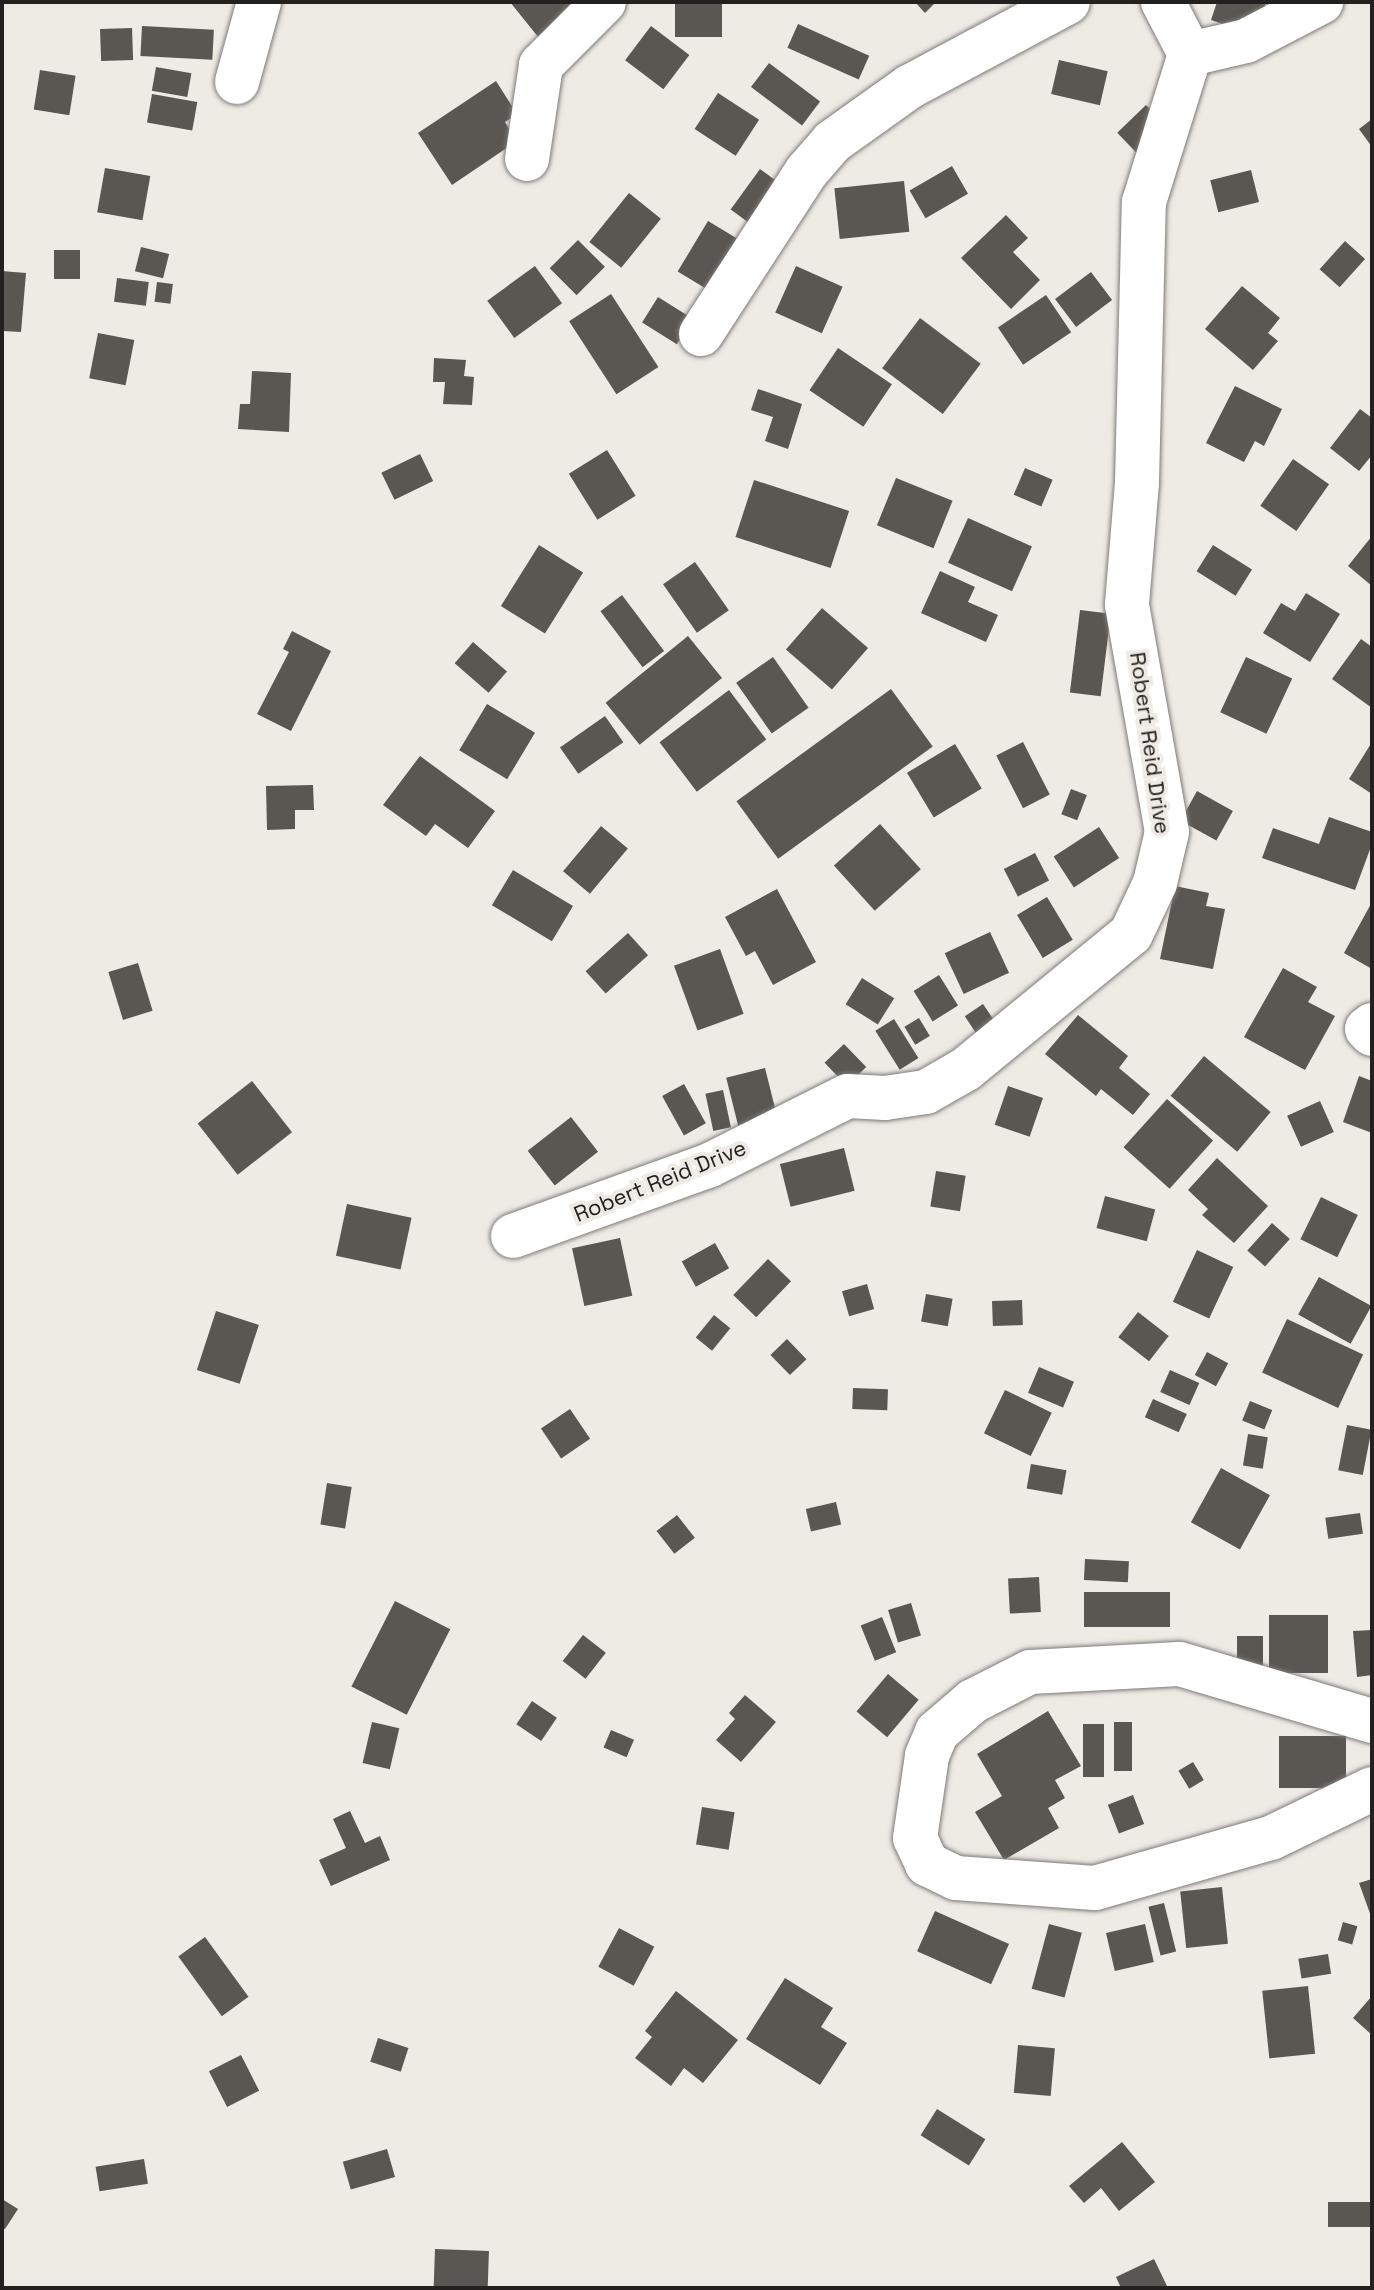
<!DOCTYPE html>
<style>
body{margin:0}
#map{position:relative;width:1374px;height:2290px;overflow:hidden;background:#eeeae4;font-family:"Space Grotesk",sans-serif}
div>[style]{position:absolute}
[style*='--x']{left:calc(var(--x)*1px);top:calc(var(--y)*1px);width:calc(var(--w)*1px);rotate:calc(var(--a)*1deg)}
.building>*{inset:0;background:#5a5652;transform-origin:0 0}
.roads{filter:drop-shadow(0 0 2px #7e7b76) drop-shadow(0 0 2px #7e7b76)}
.minor>*{height:44px;margin:-22px;padding:0 22px;transform-origin:22px;border-radius:22px;background:#fff}
span{translate:-50% -50%;white-space:nowrap;text-align:center;line-height:1.15;-webkit-text-stroke:8px #eeeae4;paint-order:stroke}
.street-label{font-size:22px;color:#22211f}
.frame{position:absolute;inset:0;border:4px solid #22211f;pointer-events:none}
</style>
<div id="map">
<div class="building">
<div style="clip-path:polygon(510px 2px,586px 2px,543px 43px)"></div>
<div style="left:675px;top:2px;width:47px;height:35px"></div>
<div style="clip-path:polygon(915px 2px,936px 2px,925px 13px)"></div>
<div style="clip-path:polygon(1217px 2px,1266px 2px,1254px 35px,1211px 20px)"></div>
<div style="left:798px;top:24px;width:78px;height:26px;rotate:24deg"></div>
<div style="left:142px;top:26px;width:72px;height:30px;rotate:3deg"></div>
<div style="left:651px;top:26px;width:48px;height:43px;rotate:37deg"></div>
<div style="left:132px;top:28px;width:32px;height:32px;rotate:88deg"></div>
<div style="left:1059px;top:60px;width:50px;height:35px;rotate:13deg"></div>
<div style="left:769px;top:63px;width:64px;height:30px;rotate:37deg"></div>
<div style="left:156px;top:67px;width:36px;height:24px;rotate:10deg"></div>
<div style="left:40px;top:70px;width:36px;height:40px;rotate:9deg"></div>
<div style="clip-path:polygon(496px 81px,517px 114px,505px 122px,517px 141px,452px 185px,418px 133px)"></div>
<div style="left:718px;top:93px;width:49px;height:43px;rotate:33deg"></div>
<div style="left:152px;top:94px;width:46px;height:29px;rotate:10deg"></div>
<div style="left:1146px;top:105px;width:29px;height:40px;rotate:46deg"></div>
<div style="clip-path:polygon(1372px 119px,1372px 147px,1359px 129px)"></div>
<div style="left:952px;top:166px;width:32px;height:49px;rotate:60deg"></div>
<div style="left:105px;top:168px;width:46px;height:45px;rotate:10deg"></div>
<div style="left:760px;top:169px;width:34px;height:50px;rotate:36deg"></div>
<div style="left:1251px;top:170px;width:33px;height:42px;rotate:76deg"></div>
<div style="left:904px;top:181px;width:51px;height:70px;rotate:84deg"></div>
<div style="left:629px;top:193px;width:41px;height:63px;rotate:39deg"></div>
<div style="clip-path:polygon(1006px 215px,1028px 238px,1013px 252px,1040px 280px,1011px 309px,961px 258px)"></div>
<div style="left:708px;top:221px;width:44px;height:59px;rotate:31deg"></div>
<div style="left:578px;top:240px;width:38px;height:40px;rotate:45deg"></div>
<div style="left:1345px;top:241px;width:27px;height:38px;rotate:42deg"></div>
<div style="left:141px;top:247px;width:29px;height:25px;rotate:14deg"></div>
<div style="left:54px;top:250px;width:26px;height:29px"></div>
<div style="left:535px;top:266px;width:46px;height:59px;rotate:54deg"></div>
<div style="left:796px;top:266px;width:51px;height:51px;rotate:24deg"></div>
<div style="clip-path:polygon(2px 271px,26px 273px,21px 332px,2px 331px)"></div>
<div style="left:1091px;top:272px;width:35px;height:45px;rotate:53deg"></div>
<div style="left:117px;top:278px;width:32px;height:24px;rotate:7deg"></div>
<div style="left:157px;top:282px;width:16px;height:20px;rotate:7deg"></div>
<div style="clip-path:polygon(1242px 286px,1280px 318px,1268px 333px,1278px 341px,1253px 370px,1205px 329px)"></div>
<div style="left:611px;top:294px;width:87px;height:50px;rotate:57deg"></div>
<div style="left:1046px;top:295px;width:45px;height:58px;rotate:56deg"></div>
<div style="left:658px;top:297px;width:41px;height:30px;rotate:32deg"></div>
<div style="left:920px;top:318px;width:76px;height:63px;rotate:37deg"></div>
<div style="left:98px;top:333px;width:37px;height:46px;rotate:11deg"></div>
<div style="left:838px;top:348px;width:65px;height:51px;rotate:34deg"></div>
<div style="clip-path:polygon(434px 358px,466px 360px,464px 376px,474px 377px,472px 405px,443px 404px,445px 382px,433px 382px)"></div>
<div style="clip-path:polygon(252px 371px,291px 373px,289px 432px,238px 429px,240px 404px,250px 404px)"></div>
<div style="clip-path:polygon(1235px 386px,1282px 409px,1264px 446px,1255px 441px,1244px 462px,1206px 443px)"></div>
<div style="clip-path:polygon(758px 389px,802px 404px,788px 449px,765px 441px,773px 417px,751px 410px)"></div>
<div style="clip-path:polygon(1360px 409px,1372px 418px,1372px 455px,1359px 471px,1330px 448px)"></div>
<div style="left:607px;top:450px;width:54px;height:45px;rotate:58deg"></div>
<div style="left:420px;top:454px;width:30px;height:43px;rotate:64deg"></div>
<div style="left:1293px;top:459px;width:44px;height:57px;rotate:35deg"></div>
<div style="left:1025px;top:468px;width:30px;height:29px;rotate:23deg"></div>
<div style="left:896px;top:478px;width:61px;height:51px;rotate:22deg"></div>
<div style="left:754px;top:480px;width:100px;height:60px;rotate:18deg"></div>
<div style="left:968px;top:518px;width:70px;height:49px;rotate:24deg"></div>
<div style="clip-path:polygon(1372px 536px,1372px 586px,1348px 566px)"></div>
<div style="left:539px;top:545px;width:52px;height:72px;rotate:32deg"></div>
<div style="left:1213px;top:545px;width:46px;height:31px;rotate:32deg"></div>
<div style="left:695px;top:562px;width:59px;height:39px;rotate:55deg"></div>
<div style="clip-path:polygon(940px 571px,975px 587px,968px 602px,998px 615px,986px 642px,921px 613px)"></div>
<div style="clip-path:polygon(1306px 593px,1340px 614px,1310px 662px,1263px 633px,1281px 603px,1295px 611px)"></div>
<div style="left:622px;top:595px;width:70px;height:27px;rotate:53deg"></div>
<div style="left:822px;top:608px;width:61px;height:55px;rotate:41deg"></div>
<div style="left:1080px;top:610px;width:31px;height:83px;rotate:7deg"></div>
<div style="clip-path:polygon(292px 631px,331px 651px,291px 731px,257px 714px,289px 652px,283px 649px)"></div>
<div style="left:688px;top:636px;width:54px;height:106px;rotate:51deg"></div>
<div style="clip-path:polygon(1361px 639px,1372px 647px,1372px 708px,1332px 679px)"></div>
<div style="left:473px;top:642px;width:45px;height:28px;rotate:41deg"></div>
<div style="left:773px;top:657px;width:62px;height:45px;rotate:55deg"></div>
<div style="left:1246px;top:657px;width:51px;height:61px;rotate:25deg"></div>
<div style="left:891px;top:689px;width:71px;height:191px;rotate:54deg"></div>
<div style="left:729px;top:690px;width:62px;height:87px;rotate:53deg"></div>
<div style="left:487px;top:704px;width:56px;height:54px;rotate:31deg"></div>
<div style="left:605px;top:716px;width:32px;height:55px;rotate:55deg"></div>
<div style="left:1023px;top:742px;width:59px;height:30px;rotate:63deg"></div>
<div style="clip-path:polygon(1372px 742px,1372px 794px,1349px 779px)"></div>
<div style="left:955px;top:744px;width:52px;height:56px;rotate:59deg"></div>
<div style="clip-path:polygon(420px 756px,495px 811px,468px 848px,435px 824px,426px 836px,383px 805px)"></div>
<div style="clip-path:polygon(313px 785px,314px 810px,295px 810px,295px 829px,267px 830px,266px 786px)"></div>
<div style="left:1071px;top:789px;width:17px;height:27px;rotate:21deg"></div>
<div style="left:1197px;top:791px;width:41px;height:34px;rotate:29deg"></div>
<div style="clip-path:polygon(1329px 817px,1372px 832px,1372px 844px,1355px 890px,1262px 858px,1273px 828px,1319px 844px)"></div>
<div style="left:880px;top:824px;width:61px;height:62px;rotate:48deg"></div>
<div style="left:601px;top:826px;width:35px;height:59px;rotate:40deg"></div>
<div style="left:1099px;top:827px;width:37px;height:54px;rotate:57deg"></div>
<div style="left:1035px;top:853px;width:31px;height:35px;rotate:63deg"></div>
<div style="left:513px;top:870px;width:70px;height:41px;rotate:31deg"></div>
<div style="clip-path:polygon(1175px 886px,1209px 893px,1206px 906px,1225px 909px,1213px 969px,1160px 959px)"></div>
<div style="clip-path:polygon(777px 889px,816px 962px,773px 985px,755px 951px,746px 956px,725px 917px)"></div>
<div style="left:1047px;top:897px;width:50px;height:35px;rotate:59deg"></div>
<div style="clip-path:polygon(1372px 902px,1372px 969px,1344px 953px)"></div>
<div style="left:990px;top:932px;width:45px;height:50px;rotate:65deg"></div>
<div style="left:628px;top:933px;width:30px;height:57px;rotate:48deg"></div>
<div style="left:720px;top:949px;width:69px;height:49px;rotate:70deg"></div>
<div style="left:138px;top:963px;width:50px;height:31px;rotate:73deg"></div>
<div style="clip-path:polygon(1283px 968px,1317px 987px,1308px 1002px,1335px 1016px,1305px 1070px,1244px 1037px)"></div>
<div style="left:939px;top:975px;width:36px;height:30px;rotate:58deg"></div>
<div style="left:862px;top:978px;width:38px;height:31px;rotate:32deg"></div>
<div style="left:983px;top:1004px;width:30px;height:22px;rotate:56deg"></div>
<div style="clip-path:polygon(1078px 1015px,1128px 1056px,1119px 1068px,1150px 1094px,1133px 1115px,1101px 1089px,1096px 1096px,1045px 1054px)"></div>
<div style="left:919px;top:1018px;width:21px;height:17px;rotate:59deg"></div>
<div style="left:894px;top:1019px;width:46px;height:22px;rotate:58deg"></div>
<div style="left:844px;top:1044px;width:32px;height:27px;rotate:46deg"></div>
<div style="left:1204px;top:1056px;width:87px;height:52px;rotate:40deg"></div>
<div style="left:765px;top:1068px;width:49px;height:40px;rotate:76deg"></div>
<div style="clip-path:polygon(1359px 1076px,1372px 1081px,1372px 1133px,1343px 1122px)"></div>
<div style="left:252px;top:1081px;width:65px;height:69px;rotate:52deg"></div>
<div style="left:684px;top:1084px;width:45px;height:25px;rotate:61deg"></div>
<div style="left:1008px;top:1086px;width:37px;height:41px;rotate:19deg"></div>
<div style="left:723px;top:1090px;width:38px;height:18px;rotate:78deg"></div>
<div style="left:1167px;top:1099px;width:62px;height:65px;rotate:42deg"></div>
<div style="left:1320px;top:1101px;width:34px;height:36px;rotate:66deg"></div>
<div style="left:571px;top:1117px;width:44px;height:55px;rotate:52deg"></div>
<div style="left:844px;top:1148px;width:44px;height:66px;rotate:76deg"></div>
<div style="clip-path:polygon(1217px 1158px,1268px 1206px,1234px 1243px,1202px 1215px,1208px 1209px,1188px 1190px)"></div>
<div style="left:936px;top:1171px;width:30px;height:36px;rotate:9deg"></div>
<div style="left:1105px;top:1196px;width:52px;height:33px;rotate:15deg"></div>
<div style="left:1321px;top:1197px;width:41px;height:47px;rotate:26deg"></div>
<div style="left:347px;top:1204px;width:66px;height:53px;rotate:12deg"></div>
<div style="left:1272px;top:1223px;width:24px;height:37px;rotate:42deg"></div>
<div style="left:620px;top:1238px;width:59px;height:49px;rotate:78deg"></div>
<div style="left:715px;top:1243px;width:29px;height:38px;rotate:61deg"></div>
<div style="left:1197px;top:1250px;width:40px;height:57px;rotate:25deg"></div>
<div style="left:768px;top:1259px;width:32px;height:50px;rotate:44deg"></div>
<div style="left:1319px;top:1277px;width:60px;height:43px;rotate:29deg"></div>
<div style="left:867px;top:1284px;width:26px;height:26px;rotate:74deg"></div>
<div style="left:926px;top:1294px;width:27px;height:28px;rotate:10deg"></div>
<div style="left:1022px;top:1300px;width:25px;height:30px;rotate:88deg"></div>
<div style="left:216px;top:1311px;width:45px;height:62px;rotate:18deg"></div>
<div style="left:1138px;top:1312px;width:39px;height:32px;rotate:38deg"></div>
<div style="left:714px;top:1315px;width:21px;height:29px;rotate:39deg"></div>
<div style="left:1287px;top:1319px;width:84px;height:59px;rotate:25deg"></div>
<div style="left:787px;top:1339px;width:28px;height:23px;rotate:46deg"></div>
<div style="left:1207px;top:1352px;width:24px;height:26px;rotate:28deg"></div>
<div style="left:1039px;top:1367px;width:38px;height:28px;rotate:23deg"></div>
<div style="left:1170px;top:1370px;width:32px;height:24px;rotate:24deg"></div>
<div style="left:853px;top:1388px;width:35px;height:21px;rotate:2deg"></div>
<div style="left:1005px;top:1390px;width:52px;height:48px;rotate:26deg"></div>
<div style="left:1153px;top:1399px;width:37px;height:20px;rotate:24deg"></div>
<div style="left:1250px;top:1401px;width:24px;height:21px;rotate:22deg"></div>
<div style="left:570px;top:1409px;width:36px;height:35px;rotate:56deg"></div>
<div style="left:1347px;top:1425px;width:25px;height:46px;rotate:11deg"></div>
<div style="left:1248px;top:1434px;width:20px;height:32px;rotate:9deg"></div>
<div style="left:1031px;top:1464px;width:36px;height:25px;rotate:10deg"></div>
<div style="left:1221px;top:1468px;width:56px;height:62px;rotate:29deg"></div>
<div style="left:327px;top:1483px;width:25px;height:42px;rotate:9deg"></div>
<div style="left:836px;top:1502px;width:23px;height:31px;rotate:77deg"></div>
<div style="left:1360px;top:1513px;width:21px;height:35px;rotate:82deg"></div>
<div style="left:677px;top:1515px;width:29px;height:26px;rotate:52deg"></div>
<div style="left:1085px;top:1559px;width:44px;height:21px;rotate:3deg"></div>
<div style="left:1039px;top:1577px;width:35px;height:31px;rotate:87deg"></div>
<div style="left:1084px;top:1592px;width:86px;height:35px"></div>
<div style="left:395px;top:1601px;width:62px;height:96px;rotate:27deg"></div>
<div style="left:911px;top:1603px;width:34px;height:24px;rotate:73deg"></div>
<div style="left:1269px;top:1615px;width:59px;height:58px"></div>
<div style="left:882px;top:1617px;width:38px;height:23px;rotate:68deg"></div>
<div style="clip-path:polygon(1372px 1630px,1372px 1675px,1357px 1677px,1353px 1631px)"></div>
<div style="left:583px;top:1635px;width:29px;height:33px;rotate:38deg"></div>
<div style="left:1237px;top:1636px;width:26px;height:34px"></div>
<div style="left:888px;top:1674px;width:40px;height:49px;rotate:40deg"></div>
<div style="clip-path:polygon(745px 1695px,776px 1722px,741px 1762px,716px 1740px,735px 1719px,729px 1713px)"></div>
<div style="left:532px;top:1701px;width:30px;height:28px;rotate:34deg"></div>
<div style="clip-path:polygon(1048px 1711px,1081px 1766px,1055px 1780px,1065px 1798px,1048px 1808px,1059px 1828px,1004px 1860px,975px 1812px,1002px 1796px,977px 1754px)"></div>
<div style="left:372px;top:1722px;width:28px;height:42px;rotate:13deg"></div>
<div style="left:1114px;top:1722px;width:18px;height:49px"></div>
<div style="left:1083px;top:1724px;width:21px;height:53px"></div>
<div style="left:611px;top:1730px;width:25px;height:19px;rotate:23deg"></div>
<div style="left:1279px;top:1736px;width:67px;height:52px"></div>
<div style="left:1193px;top:1762px;width:21px;height:17px;rotate:59deg"></div>
<div style="left:1133px;top:1795px;width:31px;height:27px;rotate:69deg"></div>
<div style="left:702px;top:1807px;width:33px;height:38px;rotate:9deg"></div>
<div style="clip-path:polygon(350px 1811px,365px 1843px,380px 1836px,390px 1860px,331px 1886px,319px 1860px,346px 1848px,333px 1819px)"></div>
<div style="clip-path:polygon(1372px 1879px,1372px 1919px,1359px 1883px)"></div>
<div style="left:1222px;top:1887px;width:57px;height:42px;rotate:84deg"></div>
<div style="left:1164px;top:1903px;width:50px;height:16px;rotate:76deg"></div>
<div style="left:935px;top:1911px;width:81px;height:44px;rotate:24deg"></div>
<div style="left:1343px;top:1922px;width:15px;height:19px;rotate:16deg"></div>
<div style="left:1049px;top:1924px;width:34px;height:67px;rotate:15deg"></div>
<div style="left:1145px;top:1924px;width:39px;height:40px;rotate:77deg"></div>
<div style="left:619px;top:1928px;width:40px;height:44px;rotate:28deg"></div>
<div style="left:205px;top:1937px;width:74px;height:33px;rotate:54deg"></div>
<div style="left:1328px;top:1954px;width:20px;height:30px;rotate:81deg"></div>
<div style="clip-path:polygon(785px 1978px,833px 2008px,821px 2027px,847px 2043px,820px 2085px,746px 2039px)"></div>
<div style="left:1308px;top:1986px;width:68px;height:46px;rotate:84deg"></div>
<div style="clip-path:polygon(676px 1991px,738px 2040px,703px 2083px,684px 2068px,671px 2086px,635px 2058px,652px 2037px,645px 2031px)"></div>
<div style="clip-path:polygon(1372px 1996px,1372px 2035px,1353px 2018px)"></div>
<div style="left:378px;top:2038px;width:32px;height:25px;rotate:18deg"></div>
<div style="left:1018px;top:2045px;width:37px;height:48px;rotate:5deg"></div>
<div style="left:241px;top:2055px;width:40px;height:36px;rotate:63deg"></div>
<div style="left:937px;top:2109px;width:57px;height:31px;rotate:32deg"></div>
<div style="clip-path:polygon(1122px 2142px,1155px 2182px,1119px 2211px,1101px 2188px,1084px 2203px,1069px 2186px)"></div>
<div style="left:387px;top:2149px;width:29px;height:46px;rotate:74deg"></div>
<div style="left:144px;top:2159px;width:25px;height:49px;rotate:81deg"></div>
<div style="clip-path:polygon(2px 2199px,18px 2209px,5px 2229px,2px 2228px)"></div>
<div style="left:1372px;top:2202px;width:25px;height:44px;rotate:90deg"></div>
<div style="left:435px;top:2249px;width:54px;height:39px;rotate:2deg"></div>
<div style="clip-path:polygon(1154px 2259px,1168px 2288px,1121px 2288px,1116px 2277px)"></div>
</div>
<div class="roads">
<div class="minor">
<div style="--x:1190;--y:54;--w:57;--a:-13.1"></div>
<div style="--x:1246;--y:41;--w:85;--a:-27.5"></div>
<div style="--x:237;--y:82;--w:83;--a:-74.6"></div>
<div style="--x:527;--y:159;--w:95;--a:-81.5"></div>
<div style="--x:541;--y:65;--w:89;--a:-45"></div>
<div style="--x:701;--y:334;--w:194;--a:-57"></div>
<div style="--x:807;--y:171;--w:38;--a:-49"></div>
<div style="--x:832;--y:142;--w:95;--a:-35.5"></div>
<div style="--x:909;--y:87;--w:180;--a:-28.1"></div>
<div style="--x:1372;--y:1025;--w:6;--a:141"></div>
<div style="--x:1367;--y:1029;--w:7;--a:45"></div>
<div style="--x:513;--y:1236;--w:209;--a:-19.8"></div>
<div style="--x:710;--y:1165;--w:154;--a:-26.6"></div>
<div style="--x:848;--y:1096;--w:37;--a:3"></div>
<div style="--x:885;--y:1098;--w:41;--a:-8.3"></div>
<div style="--x:926;--y:1092;--w:46;--a:-29.9"></div>
<div style="--x:966;--y:1069;--w:213;--a:-39.3"></div>
<div style="--x:1131;--y:934;--w:56;--a:-64.8"></div>
<div style="--x:1155;--y:883;--w:52;--a:-76.8"></div>
<div style="--x:1167;--y:832;--w:231;--a:-100"></div>
<div style="--x:1127;--y:604;--w:122;--a:-85.3"></div>
<div style="--x:1137;--y:482;--w:280;--a:-88.6"></div>
<div style="--x:1144;--y:202;--w:155;--a:-72.7"></div>
<div style="--x:1190;--y:54;--w:59;--a:-117.4"></div>
<div style="--x:1372;--y:1721;--w:201;--a:-163.5"></div>
<div style="--x:1179;--y:1664;--w:149;--a:176.9"></div>
<div style="--x:1030;--y:1672;--w:64;--a:153"></div>
<div style="--x:973;--y:1701;--w:48;--a:139.3"></div>
<div style="--x:937;--y:1732;--w:26;--a:113"></div>
<div style="--x:927;--y:1756;--w:83;--a:98.3"></div>
<div style="--x:915;--y:1838;--w:29;--a:65"></div>
<div style="--x:927;--y:1864;--w:32;--a:26"></div>
<div style="--x:956;--y:1878;--w:139;--a:4.1"></div>
<div style="--x:1095;--y:1888;--w:183;--a:-15.9"></div>
<div style="--x:1271;--y:1838;--w:112;--a:-25.9"></div>
</div>
</div>
<div class="street-label">
<span style="left:1150px;top:743px;rotate:82deg">Robert Reid Drive</span>
<span style="left:660px;top:1181px;rotate:-22deg">Robert Reid Drive</span>
</div>
<div class="frame"></div>
</div>
